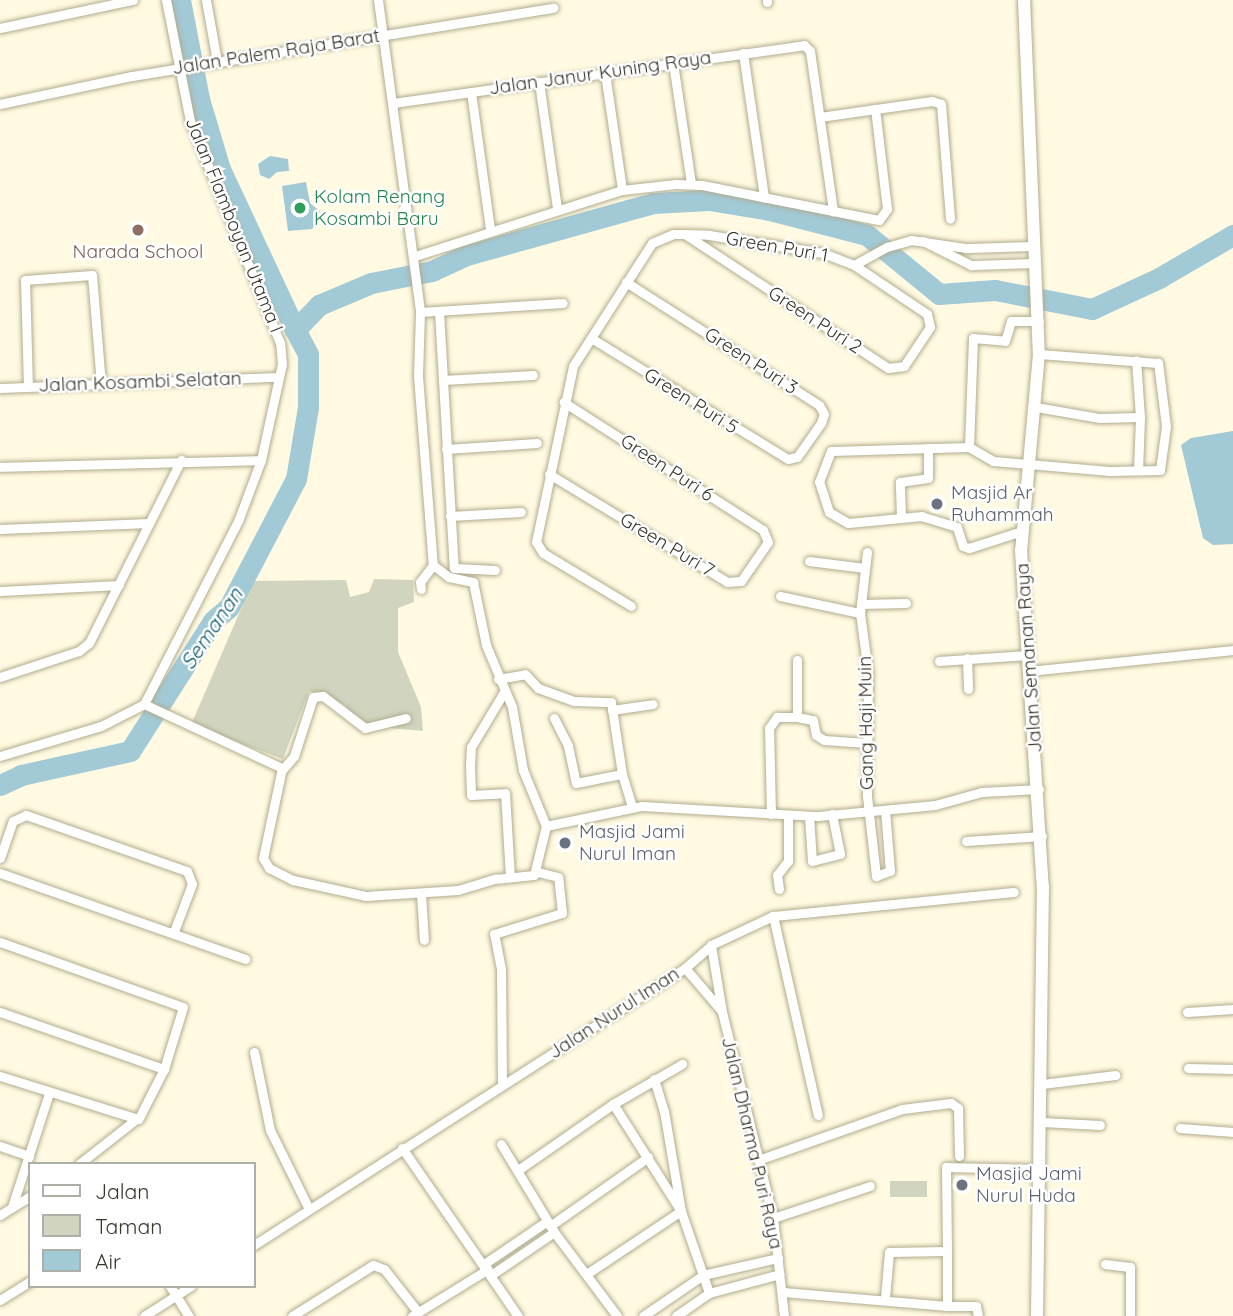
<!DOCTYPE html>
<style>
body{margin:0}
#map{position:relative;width:1233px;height:1316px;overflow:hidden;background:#fffae1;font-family:Quicksand,sans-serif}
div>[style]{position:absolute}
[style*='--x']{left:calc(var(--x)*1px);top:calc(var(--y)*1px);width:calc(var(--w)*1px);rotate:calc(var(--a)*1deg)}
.green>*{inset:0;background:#d1d5bf;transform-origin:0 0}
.water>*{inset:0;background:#a2c9d6}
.river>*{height:21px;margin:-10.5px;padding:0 10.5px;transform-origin:10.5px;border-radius:10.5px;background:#a2c9d6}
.roads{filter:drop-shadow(0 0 2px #b1ac8e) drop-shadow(0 0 2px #b1ac8e)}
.street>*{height:9px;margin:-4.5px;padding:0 4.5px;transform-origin:4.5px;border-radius:4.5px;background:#fff}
.secondary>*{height:12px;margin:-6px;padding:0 6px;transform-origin:6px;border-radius:6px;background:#fff}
.dots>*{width:19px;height:19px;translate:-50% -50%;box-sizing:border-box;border:4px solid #fff;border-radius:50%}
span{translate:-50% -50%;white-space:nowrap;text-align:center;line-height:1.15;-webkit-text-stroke:5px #fff;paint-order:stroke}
.street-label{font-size:19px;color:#38362a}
.leisure-label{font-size:19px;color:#27864d}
.left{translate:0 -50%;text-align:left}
.education-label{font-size:19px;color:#785e54}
.worship-label{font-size:19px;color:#5b616d}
.water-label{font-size:21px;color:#135e71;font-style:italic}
.legend{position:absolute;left:28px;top:1162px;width:228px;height:126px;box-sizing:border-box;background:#fff;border:2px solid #afafaa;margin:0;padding:9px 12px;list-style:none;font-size:21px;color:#38362a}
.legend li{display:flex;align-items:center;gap:14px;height:35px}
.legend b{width:35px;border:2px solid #afafaa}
</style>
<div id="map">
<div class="green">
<div style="clip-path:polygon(374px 579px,413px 580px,414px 602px,398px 608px,398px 652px,421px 707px,423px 731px,358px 725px,345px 705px,309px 691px,283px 759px,191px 725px,253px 581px,346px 580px,350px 597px,369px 592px)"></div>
<div style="left:890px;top:1181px;width:37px;height:16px"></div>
</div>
<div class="water">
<div style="clip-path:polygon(270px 156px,288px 159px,289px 171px,277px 172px,269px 179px,260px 175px,258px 164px)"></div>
<div style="clip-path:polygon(306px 182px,310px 203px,322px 213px,312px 229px,288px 231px,282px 186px)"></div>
<div style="clip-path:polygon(1233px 431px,1233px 544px,1213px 545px,1203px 538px,1181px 445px,1191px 438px)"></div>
</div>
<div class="river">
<div style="--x:180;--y:0;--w:101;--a:79.1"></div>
<div style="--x:199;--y:99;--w:73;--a:73.3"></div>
<div style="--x:220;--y:169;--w:178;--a:65"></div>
<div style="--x:295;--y:330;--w:35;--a:-46"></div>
<div style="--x:319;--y:305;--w:56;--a:-22.9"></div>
<div style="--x:371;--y:283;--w:62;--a:-11.1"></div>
<div style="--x:432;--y:271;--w:38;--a:-25"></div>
<div style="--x:467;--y:255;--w:193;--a:-15.6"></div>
<div style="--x:653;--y:203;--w:56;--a:-3.1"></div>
<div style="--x:709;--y:200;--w:62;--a:9.3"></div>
<div style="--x:770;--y:210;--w:100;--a:14.5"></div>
<div style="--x:867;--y:235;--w:93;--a:39.3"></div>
<div style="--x:939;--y:294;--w:56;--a:-4.1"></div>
<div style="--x:995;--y:290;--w:99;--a:11.1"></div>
<div style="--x:1092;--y:309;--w:74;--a:-24.8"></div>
<div style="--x:1159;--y:278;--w:86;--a:-30.2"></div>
<div style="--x:0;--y:785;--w:23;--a:-25"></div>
<div style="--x:21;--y:775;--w:112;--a:-12.4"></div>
<div style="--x:130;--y:751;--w:154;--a:-57.4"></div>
<div style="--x:213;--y:621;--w:21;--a:-41"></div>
<div style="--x:229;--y:607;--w:144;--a:-62.4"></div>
<div style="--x:296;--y:479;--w:73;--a:-80.5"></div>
<div style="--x:308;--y:407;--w:53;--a:-90"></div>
<div style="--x:308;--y:354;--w:27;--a:-118"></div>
</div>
<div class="roads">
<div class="street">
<div style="--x:206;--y:0;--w:63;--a:79.9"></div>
<div style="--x:378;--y:0;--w:315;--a:82.3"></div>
<div style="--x:420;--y:312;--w:64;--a:91.8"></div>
<div style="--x:418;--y:376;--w:190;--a:85.5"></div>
<div style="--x:433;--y:565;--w:21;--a:127"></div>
<div style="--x:420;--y:582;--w:7;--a:82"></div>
<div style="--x:767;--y:2;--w:2;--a:-90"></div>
<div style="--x:0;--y:28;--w:136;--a:-11.9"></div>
<div style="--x:743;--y:53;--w:146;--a:81.7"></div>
<div style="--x:673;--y:63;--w:121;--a:81.5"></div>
<div style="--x:605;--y:73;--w:118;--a:81.7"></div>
<div style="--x:539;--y:82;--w:127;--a:81.9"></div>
<div style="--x:471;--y:92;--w:138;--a:82.1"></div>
<div style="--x:393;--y:103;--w:415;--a:-8"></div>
<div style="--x:804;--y:45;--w:8;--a:45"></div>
<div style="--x:810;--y:51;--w:162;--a:81.8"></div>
<div style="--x:0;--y:104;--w:135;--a:-12"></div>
<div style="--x:132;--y:76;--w:427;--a:-9.2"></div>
<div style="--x:820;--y:117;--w:113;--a:-8.1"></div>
<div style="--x:932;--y:101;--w:9;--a:18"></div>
<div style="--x:941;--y:104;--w:115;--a:85.5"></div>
<div style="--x:923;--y:241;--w:54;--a:26.6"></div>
<div style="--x:971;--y:265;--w:65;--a:-1.8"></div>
<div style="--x:415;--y:256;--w:217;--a:-17.7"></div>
<div style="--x:622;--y:190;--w:54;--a:-6.3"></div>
<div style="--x:676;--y:184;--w:26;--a:2"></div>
<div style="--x:702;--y:185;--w:180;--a:11.2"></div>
<div style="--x:879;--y:220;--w:14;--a:-54"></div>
<div style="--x:887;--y:209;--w:101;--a:-96.8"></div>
<div style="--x:854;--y:265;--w:38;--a:-29"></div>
<div style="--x:887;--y:247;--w:25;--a:-16"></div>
<div style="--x:911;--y:240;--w:56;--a:8.3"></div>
<div style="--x:966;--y:248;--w:69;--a:-1.7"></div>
<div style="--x:439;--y:311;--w:257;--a:86.7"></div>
<div style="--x:454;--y:568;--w:41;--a:2.8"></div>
<div style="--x:420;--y:312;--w:143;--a:-3.6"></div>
<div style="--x:591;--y:338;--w:231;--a:31.6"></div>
<div style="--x:788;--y:459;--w:9;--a:-13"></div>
<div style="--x:797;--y:457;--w:42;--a:-54.8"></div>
<div style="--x:821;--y:423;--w:9;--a:-72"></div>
<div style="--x:824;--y:414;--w:10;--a:-119"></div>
<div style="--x:819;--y:405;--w:229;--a:-147.5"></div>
<div style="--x:443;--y:380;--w:90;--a:-3.2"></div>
<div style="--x:28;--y:387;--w:107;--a:-91.6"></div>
<div style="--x:25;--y:280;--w:67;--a:-4.3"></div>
<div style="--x:92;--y:275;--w:109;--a:85.3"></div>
<div style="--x:0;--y:388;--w:279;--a:-2.3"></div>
<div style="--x:1036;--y:407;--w:65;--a:9.8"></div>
<div style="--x:1100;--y:418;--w:40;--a:-1.4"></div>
<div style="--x:1140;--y:417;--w:57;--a:-94"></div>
<div style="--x:969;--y:447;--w:109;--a:-87.9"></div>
<div style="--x:973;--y:338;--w:32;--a:5"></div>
<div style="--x:1005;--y:341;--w:21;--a:-73"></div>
<div style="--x:1011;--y:321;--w:28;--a:0"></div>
<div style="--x:446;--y:449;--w:91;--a:-3.8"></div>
<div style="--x:0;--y:467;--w:261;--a:-1.5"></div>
<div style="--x:1138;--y:470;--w:53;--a:-87.8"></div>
<div style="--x:549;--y:474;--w:208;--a:31.2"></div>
<div style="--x:727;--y:582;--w:14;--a:-4"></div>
<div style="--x:741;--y:581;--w:47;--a:-55.3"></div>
<div style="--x:768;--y:542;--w:13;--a:-113"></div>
<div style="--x:763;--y:530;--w:237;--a:-147.3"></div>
<div style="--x:450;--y:516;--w:71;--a:-3.2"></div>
<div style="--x:901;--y:516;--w:34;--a:-92"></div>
<div style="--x:900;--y:482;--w:28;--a:-8"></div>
<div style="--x:928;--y:478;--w:30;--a:-90"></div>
<div style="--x:0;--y:529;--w:149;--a:-2.3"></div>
<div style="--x:1022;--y:531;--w:56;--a:162.2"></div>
<div style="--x:969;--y:548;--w:6;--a:-162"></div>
<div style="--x:963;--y:546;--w:20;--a:-108"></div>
<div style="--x:957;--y:527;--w:37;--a:-163"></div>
<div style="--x:922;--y:516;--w:74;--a:174.6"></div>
<div style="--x:848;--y:523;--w:22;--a:-150"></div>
<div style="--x:829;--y:512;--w:32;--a:-108"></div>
<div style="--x:819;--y:482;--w:33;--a:-69"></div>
<div style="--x:831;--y:451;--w:138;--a:-1.7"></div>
<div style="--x:969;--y:447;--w:28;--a:30"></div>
<div style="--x:993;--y:461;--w:117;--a:4.9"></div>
<div style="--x:1110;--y:471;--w:50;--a:-1.1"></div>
<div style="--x:1160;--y:470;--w:44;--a:-82.2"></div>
<div style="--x:1166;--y:426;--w:64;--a:-97.2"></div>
<div style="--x:1158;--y:363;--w:119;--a:-175.7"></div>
<div style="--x:867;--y:552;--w:61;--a:96.5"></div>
<div style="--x:860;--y:613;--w:60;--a:82.3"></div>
<div style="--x:868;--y:672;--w:124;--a:90.5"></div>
<div style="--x:867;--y:796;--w:81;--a:83.6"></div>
<div style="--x:876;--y:876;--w:15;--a:-20"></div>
<div style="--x:890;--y:871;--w:61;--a:-94.7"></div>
<div style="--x:809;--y:561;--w:56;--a:7.1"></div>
<div style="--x:433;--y:565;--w:20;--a:37"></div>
<div style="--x:449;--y:577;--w:25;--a:12"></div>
<div style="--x:473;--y:582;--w:64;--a:78.3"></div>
<div style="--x:486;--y:645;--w:67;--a:67.2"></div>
<div style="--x:512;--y:707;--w:64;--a:80.1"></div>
<div style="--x:523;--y:770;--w:61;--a:67.7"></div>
<div style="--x:0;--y:591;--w:119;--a:-2.9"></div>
<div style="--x:780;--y:596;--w:82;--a:12"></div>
<div style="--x:861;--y:604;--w:45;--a:-1.3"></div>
<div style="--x:631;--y:606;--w:103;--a:-148.9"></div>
<div style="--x:543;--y:553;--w:13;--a:-122"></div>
<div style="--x:536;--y:542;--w:180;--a:-78.1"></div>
<div style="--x:573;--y:366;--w:146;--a:-57.3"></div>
<div style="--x:652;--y:243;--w:23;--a:-23"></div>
<div style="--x:673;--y:234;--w:12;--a:0"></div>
<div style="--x:685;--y:234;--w:24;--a:2"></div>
<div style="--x:709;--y:235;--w:115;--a:9"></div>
<div style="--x:823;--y:253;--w:33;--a:21"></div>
<div style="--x:854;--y:265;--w:88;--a:33.9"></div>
<div style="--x:927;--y:314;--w:13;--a:77"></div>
<div style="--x:930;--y:327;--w:47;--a:123.7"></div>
<div style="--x:904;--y:366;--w:16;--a:173"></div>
<div style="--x:888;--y:368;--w:243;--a:-146.6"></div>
<div style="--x:967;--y:658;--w:31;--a:88"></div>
<div style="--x:797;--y:660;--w:57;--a:90"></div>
<div style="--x:797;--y:717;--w:16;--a:11"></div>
<div style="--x:813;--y:720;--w:15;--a:79"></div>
<div style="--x:816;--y:735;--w:9;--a:32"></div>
<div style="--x:824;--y:740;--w:43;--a:4"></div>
<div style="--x:939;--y:661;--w:89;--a:-3.9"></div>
<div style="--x:1029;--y:671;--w:205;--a:-5.9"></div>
<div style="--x:0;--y:677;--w:83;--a:-18.2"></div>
<div style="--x:79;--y:651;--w:13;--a:-39"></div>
<div style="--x:89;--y:643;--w:205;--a:-63.3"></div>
<div style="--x:498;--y:679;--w:27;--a:-10"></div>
<div style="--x:525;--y:674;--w:19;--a:47"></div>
<div style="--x:538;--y:688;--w:38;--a:20"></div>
<div style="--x:574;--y:701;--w:37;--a:2"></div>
<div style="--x:611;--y:702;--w:73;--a:81.3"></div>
<div style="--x:622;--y:774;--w:34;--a:73"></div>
<div style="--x:504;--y:692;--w:64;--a:121"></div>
<div style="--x:471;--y:747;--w:18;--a:93"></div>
<div style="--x:470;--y:765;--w:30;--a:88"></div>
<div style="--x:471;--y:795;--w:34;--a:-3"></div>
<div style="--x:505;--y:793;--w:84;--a:86.6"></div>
<div style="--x:144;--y:704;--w:152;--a:24.9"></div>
<div style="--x:282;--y:768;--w:92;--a:101.9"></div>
<div style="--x:263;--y:858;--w:12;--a:59"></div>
<div style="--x:269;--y:868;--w:27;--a:27"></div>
<div style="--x:293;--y:880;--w:75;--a:12.4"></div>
<div style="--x:366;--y:896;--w:92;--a:-3.7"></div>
<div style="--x:458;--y:890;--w:39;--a:-17"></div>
<div style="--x:495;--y:879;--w:39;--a:-6"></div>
<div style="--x:534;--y:875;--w:50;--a:-76.2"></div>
<div style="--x:612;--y:710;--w:41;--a:-8.3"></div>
<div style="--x:554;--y:718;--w:31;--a:63"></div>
<div style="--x:568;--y:746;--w:38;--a:78"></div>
<div style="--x:576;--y:783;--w:47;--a:-11.1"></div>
<div style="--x:0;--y:756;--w:105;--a:-16.5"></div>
<div style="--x:101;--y:726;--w:48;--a:-27.1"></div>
<div style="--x:144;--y:704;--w:206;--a:-62.8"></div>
<div style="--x:238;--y:521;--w:65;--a:-69.3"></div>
<div style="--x:261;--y:460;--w:98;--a:-77.7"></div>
<div style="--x:282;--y:364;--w:21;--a:-95"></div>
<div style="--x:280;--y:343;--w:240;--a:-112.1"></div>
<div style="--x:190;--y:121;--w:123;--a:-101.2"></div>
<div style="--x:282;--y:770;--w:18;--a:-49"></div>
<div style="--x:294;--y:756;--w:62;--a:-72.1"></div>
<div style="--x:313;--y:697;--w:10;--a:-6"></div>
<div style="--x:323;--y:696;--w:53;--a:37.3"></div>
<div style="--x:365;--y:728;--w:42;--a:-13.7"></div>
<div style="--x:771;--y:814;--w:86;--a:-91.3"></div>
<div style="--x:769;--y:728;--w:14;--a:-54"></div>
<div style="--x:777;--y:717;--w:20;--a:0"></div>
<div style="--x:809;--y:816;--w:45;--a:86.2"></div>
<div style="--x:812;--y:861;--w:29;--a:-14"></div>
<div style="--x:840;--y:854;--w:41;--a:-101.3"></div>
<div style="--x:546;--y:826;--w:98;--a:-11.8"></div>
<div style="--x:642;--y:806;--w:176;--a:3.3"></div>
<div style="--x:818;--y:816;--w:118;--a:-5.4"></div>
<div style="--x:935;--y:805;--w:49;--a:-15.5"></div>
<div style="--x:982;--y:792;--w:57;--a:-3"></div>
<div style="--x:966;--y:841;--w:76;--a:-3.8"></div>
<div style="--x:0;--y:858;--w:39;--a:-71"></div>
<div style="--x:13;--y:821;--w:14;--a:-25"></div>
<div style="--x:26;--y:815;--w:170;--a:19.2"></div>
<div style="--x:187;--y:871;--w:14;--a:69"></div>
<div style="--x:192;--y:884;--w:53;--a:110.8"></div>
<div style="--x:0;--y:873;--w:260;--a:19.3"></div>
<div style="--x:779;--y:889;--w:14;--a:-98"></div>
<div style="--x:777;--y:875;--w:18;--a:-52"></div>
<div style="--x:788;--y:861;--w:46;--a:-90"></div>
<div style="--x:421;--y:894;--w:46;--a:86.3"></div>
<div style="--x:773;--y:916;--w:204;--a:77.3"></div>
<div style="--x:0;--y:942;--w:194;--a:19.6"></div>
<div style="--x:183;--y:1007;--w:65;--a:107"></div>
<div style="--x:164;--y:1069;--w:53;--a:117.1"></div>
<div style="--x:140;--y:1116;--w:78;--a:141.8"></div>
<div style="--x:711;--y:945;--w:68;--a:80.7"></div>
<div style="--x:722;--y:1012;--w:212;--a:76.1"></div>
<div style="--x:773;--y:1218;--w:99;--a:83.6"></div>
<div style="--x:685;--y:968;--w:55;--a:49.4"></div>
<div style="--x:0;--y:1012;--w:174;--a:19.2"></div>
<div style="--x:1187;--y:1012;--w:46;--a:-3.7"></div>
<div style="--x:254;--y:1052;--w:80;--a:78.4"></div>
<div style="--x:270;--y:1130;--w:88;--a:63.7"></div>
<div style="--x:1188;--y:1068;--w:45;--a:1.3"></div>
<div style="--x:0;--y:1076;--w:145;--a:17.3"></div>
<div style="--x:654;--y:1079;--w:34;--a:73"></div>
<div style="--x:664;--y:1111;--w:101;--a:80.4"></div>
<div style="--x:681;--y:1211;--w:87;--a:71.1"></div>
<div style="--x:502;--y:1084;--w:115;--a:-90.5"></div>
<div style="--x:501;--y:969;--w:36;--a:-101"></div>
<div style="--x:494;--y:934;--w:71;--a:-17.2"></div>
<div style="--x:562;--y:913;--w:36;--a:-96"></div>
<div style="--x:558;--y:877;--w:21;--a:-166"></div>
<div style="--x:1042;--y:1084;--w:74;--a:-7"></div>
<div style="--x:1042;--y:1122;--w:58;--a:3"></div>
<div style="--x:1180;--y:1128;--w:53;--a:4.3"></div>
<div style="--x:501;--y:1144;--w:103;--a:58.9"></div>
<div style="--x:554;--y:1232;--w:105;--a:53.1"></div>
<div style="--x:0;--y:1146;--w:31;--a:19"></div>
<div style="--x:402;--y:1148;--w:204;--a:55.4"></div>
<div style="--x:758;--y:1160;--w:153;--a:-19.5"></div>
<div style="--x:902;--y:1109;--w:49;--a:-7"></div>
<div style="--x:951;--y:1103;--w:9;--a:36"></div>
<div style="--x:958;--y:1108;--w:48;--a:88.8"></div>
<div style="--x:518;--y:1170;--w:116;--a:-34.8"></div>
<div style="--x:613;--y:1104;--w:80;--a:-30.1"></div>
<div style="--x:12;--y:1207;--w:120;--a:-72"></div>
<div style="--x:0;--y:1215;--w:36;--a:-32"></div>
<div style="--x:773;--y:1218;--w:102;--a:-18.3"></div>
<div style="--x:550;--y:1226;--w:120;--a:-35.1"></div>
<div style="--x:254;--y:1245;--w:512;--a:-32.73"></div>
<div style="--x:685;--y:968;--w:35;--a:-41"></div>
<div style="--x:711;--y:945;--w:68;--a:-25.1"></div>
<div style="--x:773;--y:916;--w:242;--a:-5.7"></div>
<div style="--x:947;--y:1251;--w:84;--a:-90.7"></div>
<div style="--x:946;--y:1167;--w:95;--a:1.2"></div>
<div style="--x:484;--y:1264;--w:76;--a:-34.3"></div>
<div style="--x:1105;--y:1264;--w:25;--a:7"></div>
<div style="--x:1130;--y:1267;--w:49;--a:90"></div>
<div style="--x:588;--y:1273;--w:112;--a:-33.7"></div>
<div style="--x:681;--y:1211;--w:127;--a:-122.4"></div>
<div style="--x:491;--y:1275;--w:76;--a:-34.3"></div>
<div style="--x:170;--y:1286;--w:36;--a:58"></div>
<div style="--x:783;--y:1292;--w:165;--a:4.9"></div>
<div style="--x:947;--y:1306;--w:55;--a:-90"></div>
<div style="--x:947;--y:1251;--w:58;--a:179"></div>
<div style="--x:889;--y:1252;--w:46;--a:95"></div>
<div style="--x:0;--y:1300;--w:36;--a:-32"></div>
<div style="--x:947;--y:1306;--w:29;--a:0"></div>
<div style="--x:976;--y:1306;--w:10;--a:79"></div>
<div style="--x:144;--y:1316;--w:56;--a:-32.6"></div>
<div style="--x:292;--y:1316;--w:96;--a:-32.2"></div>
<div style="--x:373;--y:1265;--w:12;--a:20"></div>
<div style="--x:384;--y:1269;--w:55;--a:51.7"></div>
<div style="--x:412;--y:1316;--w:89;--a:-31.7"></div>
<div style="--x:643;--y:1316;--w:73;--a:-34.3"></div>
<div style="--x:703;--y:1275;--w:77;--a:-12.8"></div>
<div style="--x:676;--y:1316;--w:40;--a:-34.9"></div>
<div style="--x:709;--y:1293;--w:73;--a:-15"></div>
</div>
<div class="secondary">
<div style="--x:1024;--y:0;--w:354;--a:87.6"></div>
<div style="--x:1039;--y:354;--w:197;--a:95.2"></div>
<div style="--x:1021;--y:550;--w:337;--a:86.3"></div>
<div style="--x:1043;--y:886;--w:430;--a:90.8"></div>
</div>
</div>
<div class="dots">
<div style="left:300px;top:208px;background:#2e9e5b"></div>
<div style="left:138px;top:230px;background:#8d6e63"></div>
<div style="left:937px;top:504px;background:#6b7280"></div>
<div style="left:565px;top:843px;background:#6b7280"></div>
<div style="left:962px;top:1185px;background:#6b7280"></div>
</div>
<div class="street-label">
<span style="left:276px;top:52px;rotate:-9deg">Jalan Palem Raja Barat</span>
<span style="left:600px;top:73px;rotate:-8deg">Jalan Janur Kuning Raya</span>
<span style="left:234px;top:225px;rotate:68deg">Jalan Flamboyan Utama I</span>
<span style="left:777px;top:247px;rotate:10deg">Green Puri 1</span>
<span style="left:815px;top:320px;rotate:33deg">Green Puri 2</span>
<span style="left:751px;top:361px;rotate:33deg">Green Puri 3</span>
<span style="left:140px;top:382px;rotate:-2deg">Jalan Kosambi Selatan</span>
<span style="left:691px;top:401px;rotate:32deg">Green Puri 5</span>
<span style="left:667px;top:468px;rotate:33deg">Green Puri 6</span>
<span style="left:667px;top:545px;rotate:31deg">Green Puri 7</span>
<span style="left:1029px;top:658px;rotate:-94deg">Jalan Semanan Raya</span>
<span style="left:866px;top:723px;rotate:-91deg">Gang Haji Muin</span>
<span style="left:614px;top:1013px;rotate:-33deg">Jalan Nurul Iman</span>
<span style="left:752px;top:1143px;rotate:77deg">Jalan Dharma Puri Raya</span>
</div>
<div class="leisure-label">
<span class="left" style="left:314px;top:208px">Kolam Renang<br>Kosambi Baru</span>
</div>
<div class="education-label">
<span style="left:138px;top:252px">Narada School</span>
</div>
<div class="worship-label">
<span class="left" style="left:951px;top:504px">Masjid Ar<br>Ruhammah</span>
<span class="left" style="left:579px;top:843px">Masjid Jami<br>Nurul Iman</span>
<span class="left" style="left:976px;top:1185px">Masjid Jami<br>Nurul Huda</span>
</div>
<div class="water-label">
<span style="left:211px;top:628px;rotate:-56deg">Semanan</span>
</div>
<ul class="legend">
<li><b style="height:9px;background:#fff"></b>Jalan</li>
<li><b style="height:19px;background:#d1d5bf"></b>Taman</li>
<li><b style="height:19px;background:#a2c9d6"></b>Air</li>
</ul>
</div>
